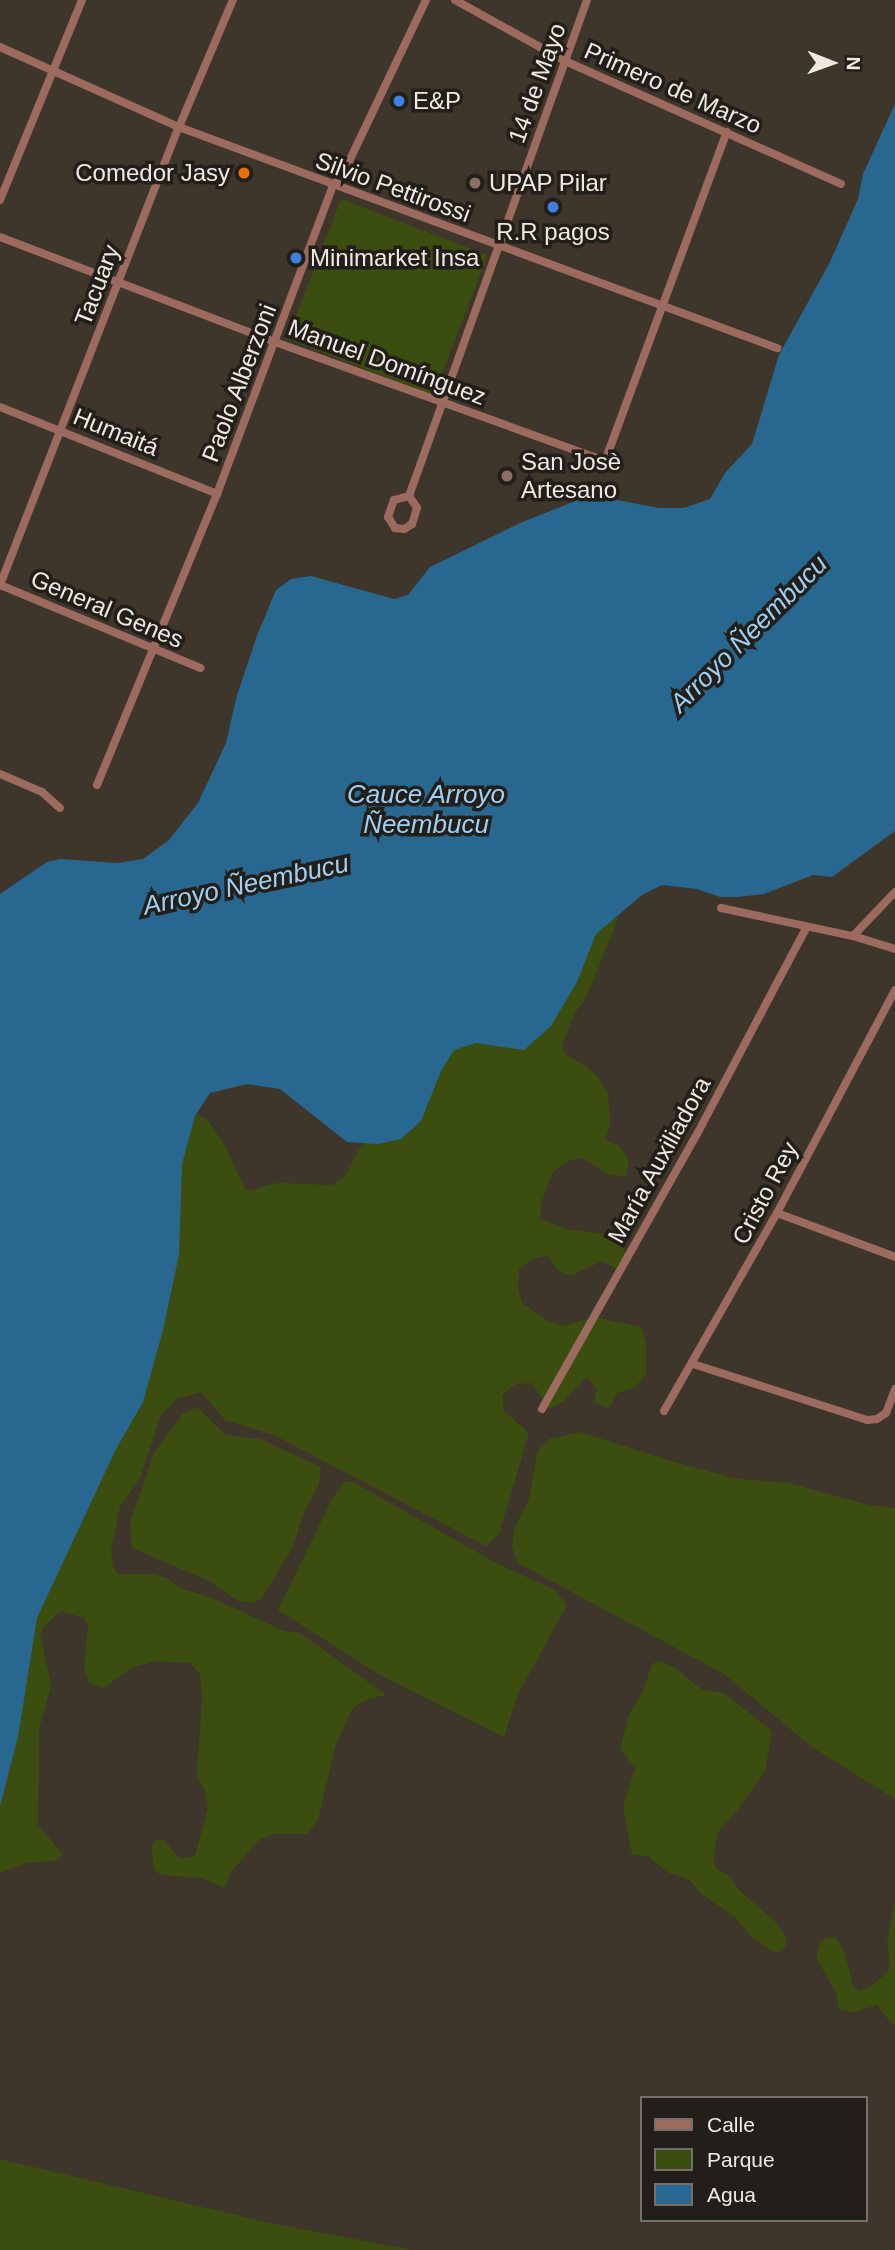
<!DOCTYPE html>
<meta charset="utf-8">
<style>
body{margin:0}
#map{position:relative;width:895px;height:2250px;overflow:hidden;background:#3e362a;font-family:Arial,sans-serif}
div>[style]{position:absolute}
[style*='--x']{left:calc(var(--x)*1px);top:calc(var(--y)*1px);width:calc(var(--w)*1px);rotate:calc(var(--a)*1deg)}
.green>*{inset:0;background:#3b4e0f;transform-origin:0 0}
.water>*{inset:0;background:#286890}
.street>*{height:8px;margin:-4px;padding:0 4px;transform-origin:4px;border-radius:4px;background:#9c6a5e}
.dots>*{width:19px;height:19px;translate:-50% -50%;box-sizing:border-box;border:4px solid #221e19;border-radius:50%}
span{translate:-50% -50%;white-space:nowrap;text-align:center;line-height:1.15;-webkit-text-stroke:7px #221e19;paint-order:stroke}
.street-label{font-size:24px;color:#efe9e2}
.poi-label{font-size:24px;color:#efe9e2}
.left{translate:0 -50%;text-align:left}
.right{translate:-100% -50%;text-align:right}
.water-label{font-size:26px;color:#9ed0f4;font-style:italic}
.legend{position:absolute;left:640px;top:2096px;width:228px;height:126px;box-sizing:border-box;background:#221e19;border:2px solid #746f69;margin:0;padding:9px 12px;list-style:none;font-size:21px;color:#efe9e2}
.legend li{display:flex;align-items:center;gap:14px;height:35px}
.legend b{width:35px;border:2px solid #746f69}
.north{position:absolute;left:797px;top:28px;width:70px;height:70px;-webkit-text-stroke:5px #221e19;paint-order:stroke;rotate:91deg;font-size:19px;font-weight:700;line-height:28px;text-align:center;color:#efe9e2}
.north::after{content:'';display:block;margin:auto;width:24px;height:32px;background:#efe9e2;clip-path:polygon(50% 0,100% 100%,50% 72%,0 100%)}
</style>
<div id="map">
<div class="green">
<div style="left:341px;top:199px;width:157px;height:150px;rotate:21deg"></div>
<div style="clip-path:polygon(604px 909px,618px 919px,586px 998px,576px 1011px,562px 1044px,565px 1054px,587px 1067px,599px 1078px,608px 1093px,610px 1125px,605px 1140px,620px 1146px,629px 1160px,626px 1177px,609px 1175px,583px 1158px,567px 1161px,553px 1172px,541px 1203px,540px 1219px,570px 1230px,604px 1234px,619px 1242px,629px 1257px,617px 1269px,602px 1261px,571px 1276px,556px 1269px,548px 1255px,532px 1259px,519px 1269px,518px 1287px,522px 1303px,548px 1321px,564px 1326px,594px 1317px,641px 1327px,646px 1342px,646px 1375px,634px 1388px,617px 1393px,609px 1408px,594px 1403px,597px 1388px,586px 1377px,564px 1401px,549px 1409px,532px 1383px,516px 1384px,502px 1395px,504px 1411px,529px 1433px,499px 1534px,486px 1546px,274px 1435px,225px 1420px,201px 1392px,176px 1399px,160px 1417px,140px 1478px,120px 1507px,111px 1550px,113px 1567px,118px 1574px,151px 1574px,167px 1578px,180px 1588px,212px 1598px,284px 1631px,300px 1633px,386px 1695px,368px 1699px,354px 1707px,350px 1714px,335px 1747px,318px 1820px,307px 1834px,274px 1834px,259px 1840px,231px 1872px,224px 1888px,202px 1878px,161px 1875px,154px 1870px,151px 1847px,156px 1840px,164px 1840px,180px 1859px,195px 1856px,208px 1808px,205px 1792px,197px 1776px,202px 1698px,200px 1674px,190px 1663px,156px 1661px,131px 1668px,104px 1688px,89px 1683px,84px 1668px,88px 1625px,84px 1618px,61px 1611px,42px 1628px,41px 1637px,51px 1686px,39px 1729px,38px 1825px,62px 1853px,59px 1860px,26px 1863px,0 1873px,0 1624px,191px 1112px,206px 1118px,225px 1146px,246px 1191px,277px 1183px,332px 1185px,346px 1175px,360px 1147px,403px 1096px)"></div>
<div style="clip-path:polygon(197px 1407px,226px 1435px,260px 1439px,321px 1467px,319px 1484px,303px 1515px,292px 1549px,261px 1599px,254px 1603px,238px 1601px,209px 1581px,132px 1548px,130px 1522px,154px 1453px,182px 1414px)"></div>
<div style="clip-path:polygon(580px 1432px,674px 1462px,738px 1479px,789px 1483px,869px 1505px,895px 1508px,895px 1799px,812px 1747px,724px 1674px,518px 1563px,512px 1547px,514px 1530px,529px 1499px,537px 1452px,549px 1439px)"></div>
<div style="clip-path:polygon(345px 1482px,353px 1482px,498px 1564px,555px 1590px,567px 1605px,517px 1696px,504px 1737px,380px 1675px,278px 1610px,333px 1497px)"></div>
<div style="clip-path:polygon(659px 1661px,674px 1667px,701px 1689px,724px 1693px,772px 1731px,765px 1771px,741px 1806px,718px 1832px,713px 1858px,715px 1867px,729px 1876px,739px 1890px,777px 1923px,786px 1937px,786px 1945px,781px 1952px,772px 1951px,751px 1936px,735px 1917px,700px 1893px,690px 1880px,667px 1872px,648px 1856px,632px 1855px,623px 1807px,635px 1768px,620px 1749px,628px 1717px,644px 1688px,652px 1664px)"></div>
<div style="clip-path:polygon(895px 1901px,895px 2024px,892px 2024px,877px 2005px,854px 2012px,839px 2009px,836px 1993px,816px 1957px,820px 1942px,828px 1937px,836px 1938px,845px 1953px,853px 1986px,860px 1991px,868px 1988px,886px 1974px,890px 1967px,887px 1942px)"></div>
<div style="clip-path:polygon(0 2159px,265px 2222px,412px 2250px,0 2250px)"></div>
</div>
<div class="water">
<div style="clip-path:polygon(895px 104px,895px 831px,832px 877px,813px 875px,764px 894px,737px 897px,720px 897px,697px 889px,662px 885px,642px 895px,596px 934px,577px 982px,551px 1026px,524px 1050px,476px 1043px,454px 1050px,441px 1071px,421px 1121px,401px 1139px,377px 1144px,347px 1142px,280px 1089px,247px 1084px,210px 1093px,195px 1116px,182px 1164px,179px 1254px,163px 1330px,143px 1402px,116px 1449px,37px 1618px,18px 1737px,0 1806px,0 894px,47px 862px,61px 859px,118px 863px,143px 859px,169px 840px,198px 803px,226px 743px,237px 695px,258px 633px,276px 590px,291px 579px,311px 576px,394px 599px,408px 595px,430px 567px,520px 523px,578px 500px,606px 498px,659px 508px,684px 508px,710px 499px,725px 473px,752px 444px,779px 355px,830px 262px,858px 199px,863px 174px)"></div>
</div>
<div class="street">
<div style="--x:455;--y:0;--w:126;--a:29"></div>
<div style="--x:565;--y:61;--w:302;--a:24"></div>
<div style="--x:0;--y:47;--w:196;--a:24.1"></div>
<div style="--x:179;--y:127;--w:638;--a:20.28"></div>
<div style="--x:0;--y:200;--w:216;--a:-67.7"></div>
<div style="--x:0;--y:237;--w:294;--a:20.9"></div>
<div style="--x:275;--y:342;--w:351;--a:19.8"></div>
<div style="--x:605;--y:461;--w:351;--a:-69.7"></div>
<div style="--x:0;--y:407;--w:234;--a:21.8"></div>
<div style="--x:409;--y:496;--w:527;--a:-70.26"></div>
<div style="--x:409;--y:496;--w:14;--a:56"></div>
<div style="--x:417;--y:508;--w:17;--a:107"></div>
<div style="--x:412;--y:524;--w:9;--a:148"></div>
<div style="--x:404;--y:529;--w:9;--a:-174"></div>
<div style="--x:395;--y:528;--w:13;--a:-122"></div>
<div style="--x:388;--y:517;--w:18;--a:-71"></div>
<div style="--x:394;--y:500;--w:16;--a:-15"></div>
<div style="--x:0;--y:585;--w:492;--a:-68.7"></div>
<div style="--x:179;--y:127;--w:138;--a:-67"></div>
<div style="--x:0;--y:585;--w:217;--a:22.5"></div>
<div style="--x:0;--y:774;--w:46;--a:23.2"></div>
<div style="--x:42;--y:792;--w:24;--a:42"></div>
<div style="--x:97;--y:785;--w:315;--a:-67.6"></div>
<div style="--x:217;--y:494;--w:329;--a:-69.4"></div>
<div style="--x:333;--y:186;--w:18;--a:-52"></div>
<div style="--x:344;--y:172;--w:191;--a:-64.5"></div>
<div style="--x:721;--y:908;--w:135;--a:12"></div>
<div style="--x:853;--y:936;--w:44;--a:17.2"></div>
<div style="--x:853;--y:936;--w:61;--a:-46.3"></div>
<div style="--x:777;--y:1213;--w:126;--a:20.4"></div>
<div style="--x:693;--y:1364;--w:183;--a:17.8"></div>
<div style="--x:867;--y:1420;--w:10;--a:-6"></div>
<div style="--x:877;--y:1419;--w:11;--a:-34"></div>
<div style="--x:886;--y:1413;--w:26;--a:-69"></div>
<div style="--x:542;--y:1409;--w:313;--a:-60.6"></div>
<div style="--x:696;--y:1136;--w:235;--a:-62.1"></div>
<div style="--x:664;--y:1411;--w:228;--a:-60.3"></div>
<div style="--x:777;--y:1213;--w:252;--a:-62.1"></div>
</div>
<div class="dots">
<div style="left:399px;top:101px;background:#3f7fe0"></div>
<div style="left:244px;top:173px;background:#e8710a"></div>
<div style="left:475px;top:183px;background:#8d6e63"></div>
<div style="left:553px;top:207px;background:#3f7fe0"></div>
<div style="left:296px;top:258px;background:#3f7fe0"></div>
<div style="left:507px;top:476px;background:#8d6e63"></div>
</div>
<div class="street-label">
<span style="left:537px;top:83px;rotate:-70deg">14 de Mayo</span>
<span style="left:673px;top:88px;rotate:24deg">Primero de Marzo</span>
<span style="left:393px;top:187px;rotate:20deg">Silvio Pettirossi</span>
<span style="left:97px;top:285px;rotate:-69deg">Tacuary</span>
<span style="left:387px;top:362px;rotate:20deg">Manuel Domínguez</span>
<span style="left:239px;top:383px;rotate:-69deg">Paolo Alberzoni</span>
<span style="left:116px;top:432px;rotate:22deg">Humaitá</span>
<span style="left:107px;top:609px;rotate:23deg">General Genes</span>
<span style="left:659px;top:1160px;rotate:-61deg">María Auxiliadora</span>
<span style="left:765px;top:1193px;rotate:-62deg">Cristo Rey</span>
</div>
<div class="poi-label">
<span class="left" style="left:413px;top:101px">E&amp;P</span>
<span class="right" style="left:230px;top:173px">Comedor Jasy</span>
<span class="left" style="left:489px;top:183px">UPAP Pilar</span>
<span style="left:553px;top:232px">R.R pagos</span>
<span class="left" style="left:310px;top:258px">Minimarket Insa</span>
<span class="left" style="left:521px;top:476px">San Josè<br>Artesano</span>
</div>
<div class="water-label">
<span style="left:749px;top:634px;rotate:-45deg">Arroyo Ñeembucu</span>
<span style="left:426px;top:810px">Cauce Arroyo<br>Ñeembucu</span>
<span style="left:246px;top:885px;rotate:-12deg">Arroyo Ñeembucu</span>
</div>
<ul class="legend">
<li><b style="height:9px;background:#9c6a5e"></b>Calle</li>
<li><b style="height:19px;background:#3b4e0f"></b>Parque</li>
<li><b style="height:19px;background:#286890"></b>Agua</li>
</ul>
<div class="north">N</div>
</div>
